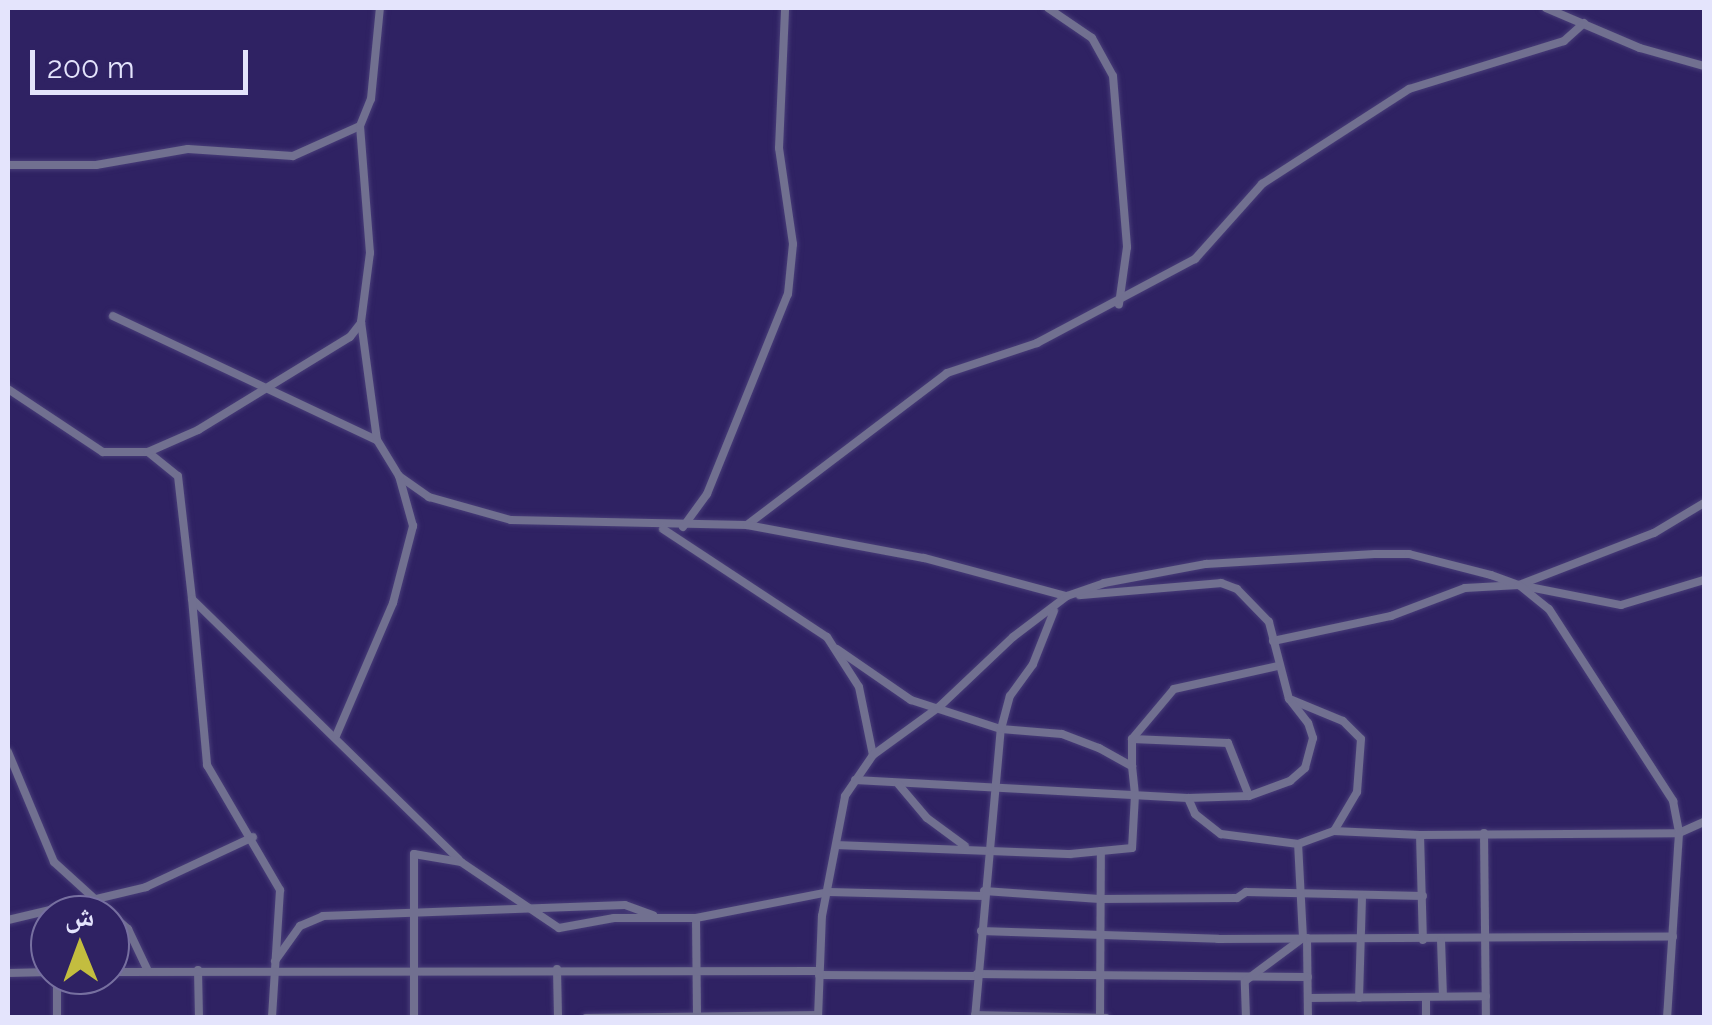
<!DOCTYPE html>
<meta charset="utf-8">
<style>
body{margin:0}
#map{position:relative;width:1712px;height:1025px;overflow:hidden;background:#2f2263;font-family:Raleway,"Noto Naskh Arabic",sans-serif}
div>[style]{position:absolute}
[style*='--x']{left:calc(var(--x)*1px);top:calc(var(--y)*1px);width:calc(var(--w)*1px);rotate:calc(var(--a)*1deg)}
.roads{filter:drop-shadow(0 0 2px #483d78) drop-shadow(0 0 2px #483d78)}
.minor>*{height:8px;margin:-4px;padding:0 4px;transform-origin:4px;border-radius:4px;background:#717090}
span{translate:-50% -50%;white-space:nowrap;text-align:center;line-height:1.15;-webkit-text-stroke:8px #2f2263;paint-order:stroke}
.frame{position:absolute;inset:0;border:10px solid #e4e4fc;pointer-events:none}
.north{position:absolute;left:30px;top:895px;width:100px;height:100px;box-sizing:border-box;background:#2f2263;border:2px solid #7770a0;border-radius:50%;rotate:359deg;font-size:28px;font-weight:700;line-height:40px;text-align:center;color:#e4e4fc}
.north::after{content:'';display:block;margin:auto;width:35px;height:45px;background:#c3bd3f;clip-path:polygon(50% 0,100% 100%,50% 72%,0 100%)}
.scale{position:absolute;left:30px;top:50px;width:218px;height:45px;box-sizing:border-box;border:5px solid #e4e4fc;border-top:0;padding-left:12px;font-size:30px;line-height:35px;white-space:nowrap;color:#e4e4fc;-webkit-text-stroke:8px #2f2263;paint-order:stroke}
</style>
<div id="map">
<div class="roads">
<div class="minor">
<div style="--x:1048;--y:8;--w:53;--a:34.3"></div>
<div style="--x:1092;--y:38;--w:43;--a:61.1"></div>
<div style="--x:1113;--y:76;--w:172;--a:85.3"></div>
<div style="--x:1127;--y:247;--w:58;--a:98"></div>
<div style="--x:1546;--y:8;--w:102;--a:23.1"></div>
<div style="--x:1640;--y:48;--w:66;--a:15.7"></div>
<div style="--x:8;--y:165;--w:88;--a:0"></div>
<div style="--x:96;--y:165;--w:93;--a:-9.9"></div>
<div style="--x:188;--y:149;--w:105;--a:3.8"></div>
<div style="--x:293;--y:156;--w:73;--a:-24.1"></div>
<div style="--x:113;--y:316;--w:291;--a:25.2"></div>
<div style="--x:8;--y:389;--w:114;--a:33.6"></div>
<div style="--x:103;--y:452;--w:45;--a:0"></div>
<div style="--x:148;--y:452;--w:38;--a:39"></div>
<div style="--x:178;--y:476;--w:124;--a:83.5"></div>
<div style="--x:192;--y:599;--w:373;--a:44.3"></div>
<div style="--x:148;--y:452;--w:55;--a:-23.7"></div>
<div style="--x:198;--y:430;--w:178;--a:-31.5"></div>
<div style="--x:350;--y:337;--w:18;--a:-52"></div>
<div style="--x:399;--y:476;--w:37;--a:35"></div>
<div style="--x:429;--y:497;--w:85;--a:15.7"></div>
<div style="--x:511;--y:520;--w:236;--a:1.2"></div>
<div style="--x:747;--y:525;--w:251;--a:-37.2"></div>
<div style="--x:947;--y:373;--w:95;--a:-18.4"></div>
<div style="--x:1037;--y:343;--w:179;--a:-28"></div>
<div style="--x:1195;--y:259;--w:101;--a:-48.2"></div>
<div style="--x:1262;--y:184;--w:175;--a:-32.9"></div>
<div style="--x:1409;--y:89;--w:162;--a:-17.2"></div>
<div style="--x:1564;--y:41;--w:27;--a:-42"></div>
<div style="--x:747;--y:525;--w:180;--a:10.6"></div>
<div style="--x:924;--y:558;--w:147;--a:15"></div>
<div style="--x:683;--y:527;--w:41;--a:-54"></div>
<div style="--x:707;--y:494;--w:216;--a:-68"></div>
<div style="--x:788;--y:294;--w:50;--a:-84.3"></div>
<div style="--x:793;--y:244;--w:97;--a:-98.3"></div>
<div style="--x:779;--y:148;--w:140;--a:-87.5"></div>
<div style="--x:663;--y:529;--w:196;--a:33.4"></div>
<div style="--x:827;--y:637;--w:59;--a:57.4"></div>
<div style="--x:859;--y:687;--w:69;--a:78.4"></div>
<div style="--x:1524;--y:586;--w:99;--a:11.1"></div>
<div style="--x:1621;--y:605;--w:87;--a:-16.8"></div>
<div style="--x:192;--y:599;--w:167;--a:84.8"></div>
<div style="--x:207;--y:765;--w:145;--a:59.7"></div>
<div style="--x:280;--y:890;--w:128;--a:93.6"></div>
<div style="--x:1273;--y:641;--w:121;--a:-12"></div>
<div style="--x:1391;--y:616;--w:79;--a:-20.7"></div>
<div style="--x:1465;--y:588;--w:54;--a:-3.2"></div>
<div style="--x:1519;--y:585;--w:145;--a:-21.1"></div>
<div style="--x:1654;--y:533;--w:58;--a:-31"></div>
<div style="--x:837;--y:649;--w:90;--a:34.6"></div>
<div style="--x:911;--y:700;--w:95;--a:17.9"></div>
<div style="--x:1001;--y:729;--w:61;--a:4.7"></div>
<div style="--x:1062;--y:734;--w:40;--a:21"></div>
<div style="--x:1099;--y:748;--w:38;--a:29"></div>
<div style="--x:1132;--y:766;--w:29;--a:84"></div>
<div style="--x:1135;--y:795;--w:53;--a:93.2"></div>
<div style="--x:1132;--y:848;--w:62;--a:174.5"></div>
<div style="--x:1070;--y:854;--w:231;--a:-177.8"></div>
<div style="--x:1292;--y:700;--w:55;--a:22.4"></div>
<div style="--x:1343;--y:721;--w:25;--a:45"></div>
<div style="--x:1361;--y:739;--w:53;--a:94.3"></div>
<div style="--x:1357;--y:792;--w:45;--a:120.5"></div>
<div style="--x:336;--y:736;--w:145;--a:-66.8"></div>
<div style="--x:393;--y:603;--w:80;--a:-75.4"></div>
<div style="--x:413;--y:526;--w:52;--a:-105.6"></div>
<div style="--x:399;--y:476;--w:42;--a:-121.4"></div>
<div style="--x:377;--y:440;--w:119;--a:-97.7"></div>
<div style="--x:361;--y:322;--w:70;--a:-82.6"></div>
<div style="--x:370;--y:253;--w:127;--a:-94.5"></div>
<div style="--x:360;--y:126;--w:29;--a:-68"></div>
<div style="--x:371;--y:99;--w:91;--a:-84.4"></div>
<div style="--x:1132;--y:739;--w:96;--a:2.4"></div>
<div style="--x:1228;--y:743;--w:57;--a:68.4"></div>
<div style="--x:8;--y:752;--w:119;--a:67.3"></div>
<div style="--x:54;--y:862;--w:100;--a:42.2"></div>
<div style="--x:128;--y:929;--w:47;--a:64.5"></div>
<div style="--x:1132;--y:766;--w:27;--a:-90"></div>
<div style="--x:1132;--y:739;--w:65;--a:-50"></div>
<div style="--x:1174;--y:689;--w:107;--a:-12.5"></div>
<div style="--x:855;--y:780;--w:333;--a:3.1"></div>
<div style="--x:1188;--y:798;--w:61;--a:-1.9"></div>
<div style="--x:1249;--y:796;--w:44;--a:-20.1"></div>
<div style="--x:1290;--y:781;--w:20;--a:-41"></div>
<div style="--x:1305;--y:768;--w:31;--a:-75"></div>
<div style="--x:1313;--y:738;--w:16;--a:-108"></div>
<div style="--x:1308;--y:723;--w:31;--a:-128"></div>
<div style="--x:1289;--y:699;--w:80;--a:-104.6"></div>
<div style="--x:1269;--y:622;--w:46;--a:-134.1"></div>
<div style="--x:1237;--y:589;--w:17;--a:-159"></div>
<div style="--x:1221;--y:583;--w:142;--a:175.1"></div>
<div style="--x:899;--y:785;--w:43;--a:49.7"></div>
<div style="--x:927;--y:818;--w:47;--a:36.4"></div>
<div style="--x:1188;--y:798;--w:17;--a:66"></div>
<div style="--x:1195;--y:814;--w:33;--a:38"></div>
<div style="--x:1221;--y:834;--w:78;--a:7.4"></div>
<div style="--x:1298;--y:844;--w:38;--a:-20"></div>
<div style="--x:1334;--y:831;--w:86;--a:2.7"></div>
<div style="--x:1420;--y:835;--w:105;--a:88.4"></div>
<div style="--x:1484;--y:833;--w:185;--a:89.4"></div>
<div style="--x:1420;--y:835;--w:259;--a:-0.4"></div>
<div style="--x:1679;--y:833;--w:27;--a:-24"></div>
<div style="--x:984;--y:891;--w:116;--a:3.9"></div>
<div style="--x:1100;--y:899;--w:137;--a:-0.4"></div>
<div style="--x:1237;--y:898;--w:11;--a:-34"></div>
<div style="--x:1246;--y:892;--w:177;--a:1.3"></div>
<div style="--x:696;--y:918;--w:100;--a:89.4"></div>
<div style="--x:8;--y:920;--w:142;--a:-13.4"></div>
<div style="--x:146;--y:887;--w:118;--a:-25"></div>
<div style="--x:981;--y:931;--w:237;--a:1.9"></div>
<div style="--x:1218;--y:939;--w:455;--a:-0.3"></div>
<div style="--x:1307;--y:938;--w:80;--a:89.3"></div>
<div style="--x:1441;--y:940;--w:56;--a:88"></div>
<div style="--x:275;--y:961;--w:43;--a:-54.5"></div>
<div style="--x:300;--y:926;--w:25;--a:-23"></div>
<div style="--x:323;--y:916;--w:302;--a:-2.1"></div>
<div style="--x:625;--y:905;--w:30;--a:20"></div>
<div style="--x:557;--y:969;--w:49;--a:88.8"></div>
<div style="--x:198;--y:970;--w:48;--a:88.8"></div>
<div style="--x:110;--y:972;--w:709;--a:-0.08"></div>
<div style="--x:8;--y:973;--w:42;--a:-1.4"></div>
<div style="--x:977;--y:974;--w:331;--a:0.5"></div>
<div style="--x:57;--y:975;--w:43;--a:90"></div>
<div style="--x:819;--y:975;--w:157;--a:0.4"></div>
<div style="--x:1426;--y:997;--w:21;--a:90"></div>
<div style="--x:1308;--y:998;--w:178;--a:-0.6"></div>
<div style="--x:1359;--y:998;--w:101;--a:-88.3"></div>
<div style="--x:975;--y:1015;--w:131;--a:1.3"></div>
<div style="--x:414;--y:1018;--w:164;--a:-90"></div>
<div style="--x:414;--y:854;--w:48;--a:9.7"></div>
<div style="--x:461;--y:862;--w:118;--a:34"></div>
<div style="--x:559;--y:928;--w:56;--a:-10.3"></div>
<div style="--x:614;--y:918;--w:82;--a:0"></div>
<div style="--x:696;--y:918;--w:136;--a:-11.1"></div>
<div style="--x:829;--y:892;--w:155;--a:1.5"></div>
<div style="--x:586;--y:1018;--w:232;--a:-0.7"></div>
<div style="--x:818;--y:1018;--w:102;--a:-87.8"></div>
<div style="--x:822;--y:916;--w:122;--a:-79.1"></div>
<div style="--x:845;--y:796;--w:50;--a:-55.7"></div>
<div style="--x:873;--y:755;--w:82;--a:-36"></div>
<div style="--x:939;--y:707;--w:102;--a:-43.4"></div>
<div style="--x:1013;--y:637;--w:68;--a:-37.2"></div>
<div style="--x:1067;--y:596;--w:39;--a:-19"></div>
<div style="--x:1104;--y:583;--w:104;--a:-10.6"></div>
<div style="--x:1206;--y:564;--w:169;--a:-3.4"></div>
<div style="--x:1375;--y:554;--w:34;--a:0"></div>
<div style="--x:1409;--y:554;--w:85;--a:14.4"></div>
<div style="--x:1491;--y:575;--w:30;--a:20"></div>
<div style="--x:1519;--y:585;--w:38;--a:39"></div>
<div style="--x:1549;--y:609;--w:229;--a:57.1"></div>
<div style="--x:1673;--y:801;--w:33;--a:79"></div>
<div style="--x:1679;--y:833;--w:185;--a:93.7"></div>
<div style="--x:975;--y:1018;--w:290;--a:-84.9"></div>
<div style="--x:1001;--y:729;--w:34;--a:-75"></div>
<div style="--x:1010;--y:696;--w:39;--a:-54"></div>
<div style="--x:1033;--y:664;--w:57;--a:-68.4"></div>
<div style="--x:1100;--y:1018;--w:167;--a:-89.7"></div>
<div style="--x:1246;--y:1018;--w:37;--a:-92"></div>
<div style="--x:1245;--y:981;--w:72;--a:-36.6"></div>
<div style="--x:1303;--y:938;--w:94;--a:-93"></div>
</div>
</div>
<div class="frame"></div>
<div class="north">ش</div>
<div class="scale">200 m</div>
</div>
